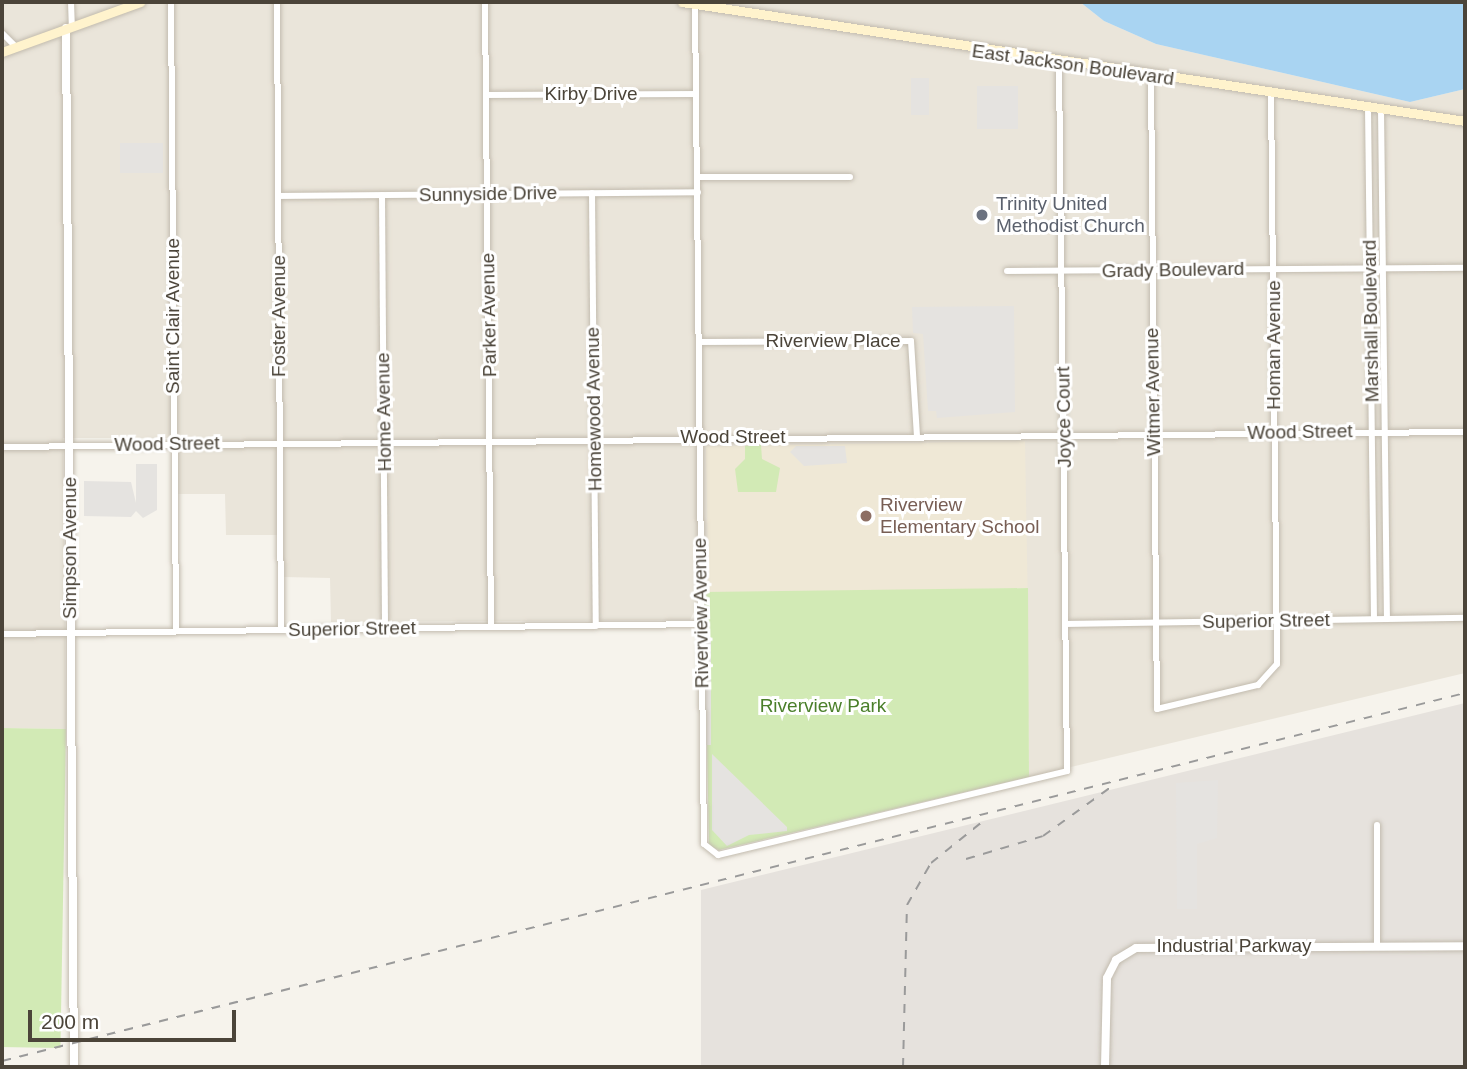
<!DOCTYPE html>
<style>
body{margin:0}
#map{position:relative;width:1467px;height:1069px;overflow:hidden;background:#f6f3ec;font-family:Helvetica,sans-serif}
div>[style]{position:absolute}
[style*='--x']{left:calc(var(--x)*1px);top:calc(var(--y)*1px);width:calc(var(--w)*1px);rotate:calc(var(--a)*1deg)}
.residential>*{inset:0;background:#eae5da}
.industrial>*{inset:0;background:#e6e2dd}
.education>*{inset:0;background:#efe8d6;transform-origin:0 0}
.green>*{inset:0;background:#d2eab5;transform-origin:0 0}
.parking>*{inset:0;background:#e5e3e0;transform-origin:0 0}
.water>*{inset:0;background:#a9d4f2}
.roads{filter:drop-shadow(0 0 2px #c2bbae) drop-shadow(0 0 2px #c2bbae)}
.minor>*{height:6px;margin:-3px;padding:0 3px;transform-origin:3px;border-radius:3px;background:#fff}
.tertiary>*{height:8px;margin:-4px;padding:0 4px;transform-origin:4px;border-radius:4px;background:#fff}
.secondary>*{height:9px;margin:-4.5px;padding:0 4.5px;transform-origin:4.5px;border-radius:4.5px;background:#fff3cd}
.rail>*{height:2px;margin-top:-1px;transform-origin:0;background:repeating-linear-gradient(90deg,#9a9a9a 0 9px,transparent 0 18px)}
.dots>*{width:19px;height:19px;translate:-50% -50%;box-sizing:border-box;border:4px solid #fff;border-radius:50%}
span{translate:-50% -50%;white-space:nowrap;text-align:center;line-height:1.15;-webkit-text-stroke:6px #fff;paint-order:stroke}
.street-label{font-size:19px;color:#4b4439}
.worship-label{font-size:19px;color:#5b616d}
.left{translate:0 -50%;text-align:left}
.education-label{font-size:19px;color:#785e54}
.park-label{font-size:19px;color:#4a7f2a}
.frame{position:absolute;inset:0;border:4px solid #4b4439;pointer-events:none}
.scale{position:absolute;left:28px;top:1010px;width:208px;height:32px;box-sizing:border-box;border:4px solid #4b4439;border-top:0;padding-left:9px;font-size:21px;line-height:24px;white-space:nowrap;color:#4b4439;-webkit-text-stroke:5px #fff;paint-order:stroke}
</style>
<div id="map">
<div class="residential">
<div style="clip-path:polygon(2px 2px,1080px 2px,1104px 21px,1156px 44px,1410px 102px,1465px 89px,1465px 673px,1029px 777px,1024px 441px,704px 592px,690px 620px,331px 622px,330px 578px,284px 577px,282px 535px,226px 535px,225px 494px,177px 494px,177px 438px,63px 438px,66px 729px,2px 728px)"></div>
</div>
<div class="industrial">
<div style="clip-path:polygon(1465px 703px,1465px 1067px,701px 1067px,701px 890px)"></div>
</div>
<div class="education">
<div style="left:1025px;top:441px;width:147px;height:319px;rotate:89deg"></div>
</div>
<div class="green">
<div style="clip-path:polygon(761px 445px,762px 459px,780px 468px,776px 492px,738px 492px,735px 469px,745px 459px,745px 446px)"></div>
<div style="clip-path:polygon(1028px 588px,1029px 777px,719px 850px,709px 846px,704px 592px)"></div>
<div style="left:2px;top:728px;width:64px;height:319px;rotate:1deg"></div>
</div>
<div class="parking">
<div style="left:911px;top:78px;width:18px;height:37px"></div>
<div style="left:977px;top:86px;width:41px;height:43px"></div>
<div style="left:163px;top:143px;width:30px;height:43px;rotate:90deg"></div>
<div style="clip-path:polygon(1014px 306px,1015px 412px,937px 418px,936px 411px,928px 411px,923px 334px,913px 333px,912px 307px)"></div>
<div style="clip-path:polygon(796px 446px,845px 446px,847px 463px,804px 466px,790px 452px)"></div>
<div style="clip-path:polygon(136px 464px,157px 464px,157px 510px,143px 518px,136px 511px,131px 517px,84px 516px,84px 481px,131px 482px,136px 503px)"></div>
<div style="left:705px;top:637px;width:6px;height:108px"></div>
<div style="clip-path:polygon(712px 754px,787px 827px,787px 831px,749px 835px,727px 846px,712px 830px)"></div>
<div style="clip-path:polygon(1218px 780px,1217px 838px,1197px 844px,1197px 909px,1177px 909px,1176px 783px)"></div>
</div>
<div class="water">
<div style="clip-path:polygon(1080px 2px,1465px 2px,1465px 89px,1410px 102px,1156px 44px,1104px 21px)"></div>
</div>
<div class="roads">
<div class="minor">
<div style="--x:71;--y:2;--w:24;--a:88"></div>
<div style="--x:171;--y:2;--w:629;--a:89.54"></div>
<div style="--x:277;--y:2;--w:628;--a:89.64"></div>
<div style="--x:485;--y:2;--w:625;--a:89.45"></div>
<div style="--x:695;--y:4;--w:840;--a:89.39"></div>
<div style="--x:704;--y:844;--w:18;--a:38"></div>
<div style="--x:718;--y:855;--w:359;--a:-13.5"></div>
<div style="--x:1067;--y:771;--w:709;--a:-90.65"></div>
<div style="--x:2;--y:33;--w:20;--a:45"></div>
<div style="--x:1151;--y:76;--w:633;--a:89.46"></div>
<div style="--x:1157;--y:709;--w:104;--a:-13.4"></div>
<div style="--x:1258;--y:685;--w:28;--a:-48"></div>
<div style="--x:1277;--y:664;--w:571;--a:-90.6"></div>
<div style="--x:486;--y:95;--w:210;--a:-0.3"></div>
<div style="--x:1368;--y:107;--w:512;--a:89.33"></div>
<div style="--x:1381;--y:109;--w:510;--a:89.33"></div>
<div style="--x:698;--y:177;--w:152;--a:0"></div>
<div style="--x:592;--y:193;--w:433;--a:89.5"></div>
<div style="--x:382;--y:195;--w:434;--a:89.6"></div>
<div style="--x:278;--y:196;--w:420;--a:-0.5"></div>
<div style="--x:1007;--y:271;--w:458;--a:-0.4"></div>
<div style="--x:700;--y:342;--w:211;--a:-0.3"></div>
<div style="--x:911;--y:341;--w:95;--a:86.4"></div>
<div style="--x:2;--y:447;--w:1463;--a:-0.59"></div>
<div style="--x:1067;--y:624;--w:398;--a:-0.9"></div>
<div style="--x:2;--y:634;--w:699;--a:-0.82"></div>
<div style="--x:1377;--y:825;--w:121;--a:90"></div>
</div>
<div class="tertiary">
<div style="--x:66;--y:28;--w:1039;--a:89.56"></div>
<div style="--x:1105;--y:1067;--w:89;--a:-88.7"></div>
<div style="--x:1107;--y:978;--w:20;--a:-63"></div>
<div style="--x:1116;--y:960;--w:23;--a:-31"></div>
<div style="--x:1136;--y:948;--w:329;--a:-0.3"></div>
</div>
<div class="secondary">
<div style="--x:682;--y:2;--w:792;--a:8.64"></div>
<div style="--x:2;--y:52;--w:147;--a:-19.9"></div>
</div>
</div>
<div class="rail">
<div style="--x:966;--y:859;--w:80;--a:-16.6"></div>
<div style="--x:1043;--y:836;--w:84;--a:-35.8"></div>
<div style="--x:2;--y:1061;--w:1509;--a:-14.12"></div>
<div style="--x:903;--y:1067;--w:162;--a:-88.6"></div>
<div style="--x:907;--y:905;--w:48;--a:-60.3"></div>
<div style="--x:931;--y:863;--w:72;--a:-38.8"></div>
</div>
<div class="dots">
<div style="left:982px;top:215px;background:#6b7280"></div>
<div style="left:866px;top:516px;background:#8d6e63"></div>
</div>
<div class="street-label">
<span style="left:1073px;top:65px;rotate:8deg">East Jackson Boulevard</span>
<span style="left:591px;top:94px">Kirby Drive</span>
<span style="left:488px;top:194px;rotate:-1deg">Sunnyside Drive</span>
<span style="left:1173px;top:270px;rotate:-1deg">Grady Boulevard</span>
<span style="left:489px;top:315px;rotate:-91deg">Parker Avenue</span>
<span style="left:173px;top:316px;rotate:-90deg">Saint Clair Avenue</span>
<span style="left:279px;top:316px;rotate:-90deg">Foster Avenue</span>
<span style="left:1371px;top:321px;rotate:-91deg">Marshall Boulevard</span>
<span style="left:833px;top:341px">Riverview Place</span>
<span style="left:1274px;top:345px;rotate:-90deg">Homan Avenue</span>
<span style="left:1153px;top:392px;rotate:-91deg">Witmer Avenue</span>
<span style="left:594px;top:409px;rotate:-91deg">Homewood Avenue</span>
<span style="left:384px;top:412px;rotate:-91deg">Home Avenue</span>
<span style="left:1064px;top:417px;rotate:-91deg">Joyce Court</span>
<span style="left:1300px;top:432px;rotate:-1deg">Wood Street</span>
<span style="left:733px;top:437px">Wood Street</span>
<span style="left:167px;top:444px;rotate:-1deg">Wood Street</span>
<span style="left:70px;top:548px;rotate:-90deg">Simpson Avenue</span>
<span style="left:701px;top:613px;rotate:-91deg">Riverview Avenue</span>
<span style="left:1266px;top:621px;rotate:-1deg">Superior Street</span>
<span style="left:352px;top:629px;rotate:-1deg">Superior Street</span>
<span style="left:1234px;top:946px">Industrial Parkway</span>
</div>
<div class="worship-label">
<span class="left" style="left:996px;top:215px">Trinity United<br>Methodist Church</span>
</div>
<div class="education-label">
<span class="left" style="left:880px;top:516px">Riverview<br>Elementary School</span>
</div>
<div class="park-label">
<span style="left:823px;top:706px">Riverview Park</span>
</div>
<div class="frame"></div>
<div class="scale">200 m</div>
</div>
